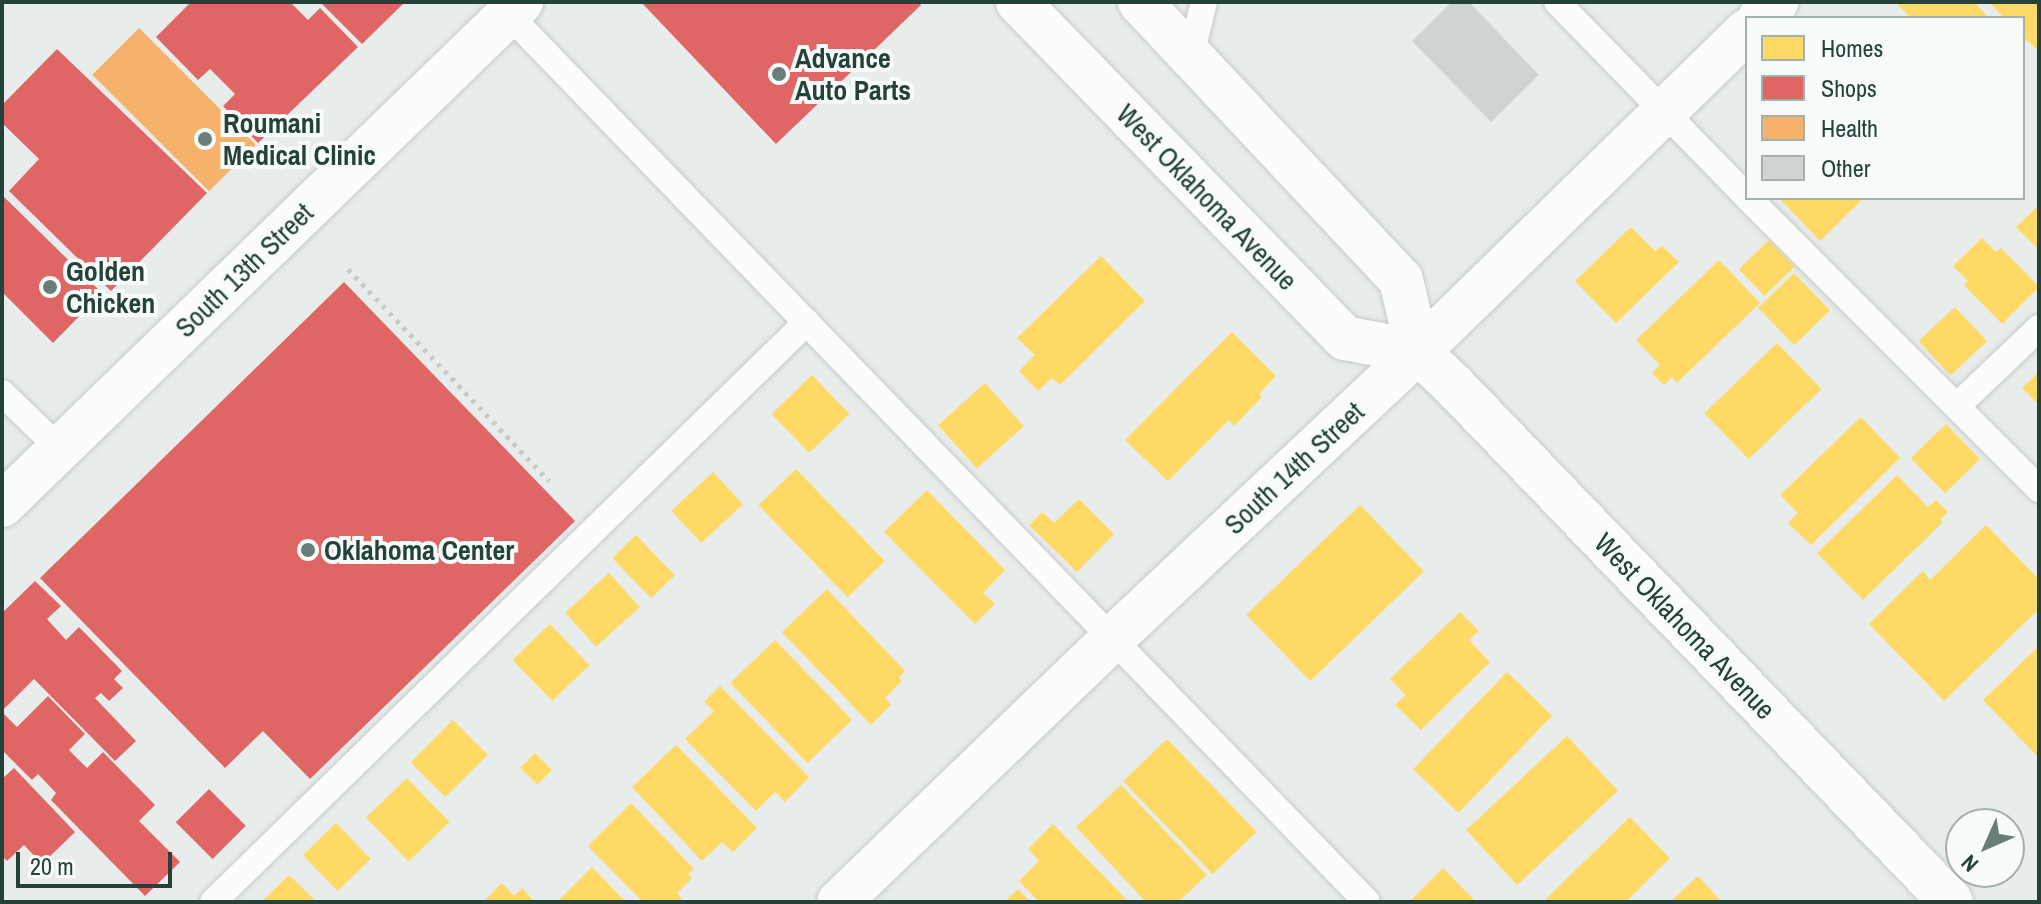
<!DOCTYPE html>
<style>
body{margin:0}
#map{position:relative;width:2041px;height:904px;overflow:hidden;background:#e8edeb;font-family:"Archivo Narrow",sans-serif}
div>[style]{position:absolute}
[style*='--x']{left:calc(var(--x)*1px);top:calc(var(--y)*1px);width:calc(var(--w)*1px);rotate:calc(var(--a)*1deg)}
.homes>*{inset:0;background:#ffd966;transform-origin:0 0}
.shops>*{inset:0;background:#e06666;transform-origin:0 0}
.health>*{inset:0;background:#f6b26b;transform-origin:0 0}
.building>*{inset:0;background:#cfd4d2}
.path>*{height:5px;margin-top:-2.5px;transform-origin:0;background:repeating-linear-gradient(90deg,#c3ccca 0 4px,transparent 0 10px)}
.roads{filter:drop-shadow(0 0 2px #c5cac8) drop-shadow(0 0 2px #c5cac8)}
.lane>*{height:26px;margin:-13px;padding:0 13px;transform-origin:13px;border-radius:13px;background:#fcfcfc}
.street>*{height:44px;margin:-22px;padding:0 22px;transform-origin:22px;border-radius:22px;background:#fcfcfc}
.secondary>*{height:44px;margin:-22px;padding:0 22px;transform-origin:22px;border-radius:22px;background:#fcfcfc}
.dots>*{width:22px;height:22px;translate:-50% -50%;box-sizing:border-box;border:4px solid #f7fbf9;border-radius:50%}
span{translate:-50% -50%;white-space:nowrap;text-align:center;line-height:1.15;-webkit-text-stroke:8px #f7fbf9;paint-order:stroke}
.poi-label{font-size:28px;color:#24423a;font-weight:700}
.left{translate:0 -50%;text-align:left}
.street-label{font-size:28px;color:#24423a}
.frame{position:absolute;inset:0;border:4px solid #24423a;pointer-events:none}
.legend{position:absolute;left:1745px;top:16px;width:280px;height:184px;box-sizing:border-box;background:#f7fbf9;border:2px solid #a3b1ad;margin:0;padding:10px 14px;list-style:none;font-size:24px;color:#24423a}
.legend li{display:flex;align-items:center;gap:16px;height:40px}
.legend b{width:40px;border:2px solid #a3b1ad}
.north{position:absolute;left:1945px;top:808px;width:80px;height:80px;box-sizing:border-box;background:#f7fbf9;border:2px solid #a3b1ad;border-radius:50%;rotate:225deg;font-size:22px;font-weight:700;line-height:32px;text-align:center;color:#24423a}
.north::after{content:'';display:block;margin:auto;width:28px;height:36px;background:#697e78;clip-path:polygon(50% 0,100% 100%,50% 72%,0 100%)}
.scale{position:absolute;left:16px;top:852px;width:156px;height:36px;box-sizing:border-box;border:4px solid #24423a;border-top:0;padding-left:10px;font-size:24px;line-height:28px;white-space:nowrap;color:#24423a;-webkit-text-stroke:6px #f7fbf9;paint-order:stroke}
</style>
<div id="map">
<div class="homes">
<div style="clip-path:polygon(1900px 2px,1974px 2px,1989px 18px,1911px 18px,1898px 5px)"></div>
<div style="clip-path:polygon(1989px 2px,2039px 2px,2039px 51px,2023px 37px,2023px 18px,2004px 18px)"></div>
<div style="clip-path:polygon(1779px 198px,1864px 198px,1820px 241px)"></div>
<div style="clip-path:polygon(2039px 205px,2039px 250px,2016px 227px)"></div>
<div style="clip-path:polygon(1631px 227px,1655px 251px,1662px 246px,1679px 262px,1616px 323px,1575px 281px)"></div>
<div style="clip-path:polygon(1982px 238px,1996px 252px,2001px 248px,2039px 287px,2002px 324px,1964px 285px,1968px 281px,1953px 266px)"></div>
<div style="left:1769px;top:240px;width:37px;height:42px;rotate:46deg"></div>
<div style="clip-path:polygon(1101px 256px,1145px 301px,1060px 385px,1052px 378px,1038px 391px,1019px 371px,1035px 355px,1017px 338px)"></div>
<div style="clip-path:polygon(1719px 260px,1760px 303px,1677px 383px,1672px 377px,1664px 385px,1652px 373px,1660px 365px,1636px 340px)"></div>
<div style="left:1794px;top:273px;width:52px;height:50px;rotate:46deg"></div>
<div style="left:1955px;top:307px;width:47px;height:50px;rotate:47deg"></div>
<div style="clip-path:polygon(1232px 332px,1276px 376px,1259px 394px,1262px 397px,1234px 426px,1229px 420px,1168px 481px,1125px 440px)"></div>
<div style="left:1777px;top:343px;width:64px;height:101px;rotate:46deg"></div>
<div style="clip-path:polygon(2039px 372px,2039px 405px,2022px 388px)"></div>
<div style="left:812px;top:375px;width:54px;height:56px;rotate:46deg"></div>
<div style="left:985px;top:383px;width:58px;height:63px;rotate:48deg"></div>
<div style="clip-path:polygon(1861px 417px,1900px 458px,1811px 545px,1788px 523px,1798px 513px,1780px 495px)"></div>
<div style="left:1946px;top:424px;width:49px;height:49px;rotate:46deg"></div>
<div style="left:796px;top:469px;width:128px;height:52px;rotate:46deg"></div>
<div style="left:713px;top:472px;width:44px;height:57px;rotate:47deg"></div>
<div style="clip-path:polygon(1897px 475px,1928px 507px,1936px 500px,1948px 512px,1940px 520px,1943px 522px,1863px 600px,1817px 553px)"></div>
<div style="clip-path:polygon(927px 490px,1005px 570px,983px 593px,995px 604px,975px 624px,884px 532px)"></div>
<div style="clip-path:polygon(1079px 499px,1114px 534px,1077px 572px,1029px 525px,1042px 512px,1054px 523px)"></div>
<div style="left:1360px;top:505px;width:92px;height:158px;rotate:46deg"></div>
<div style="clip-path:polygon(1986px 525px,2039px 579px,2039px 609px,1944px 701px,1869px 624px,1923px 571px,1930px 580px)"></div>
<div style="left:636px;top:535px;width:56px;height:33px;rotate:46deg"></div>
<div style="left:609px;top:573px;width:46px;height:59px;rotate:48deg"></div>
<div style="clip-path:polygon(827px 589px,905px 671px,899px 677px,902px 681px,885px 698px,891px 705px,871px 725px,782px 632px)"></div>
<div style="clip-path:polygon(1460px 612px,1479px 631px,1469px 640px,1490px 662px,1421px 730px,1395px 705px,1406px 695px,1390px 679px)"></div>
<div style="left:550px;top:624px;width:57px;height:52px;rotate:46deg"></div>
<div style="left:775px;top:640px;width:111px;height:62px;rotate:46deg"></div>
<div style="clip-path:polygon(2039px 646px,2039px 758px,1983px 700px)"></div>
<div style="left:1507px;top:672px;width:63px;height:135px;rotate:44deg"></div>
<div style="clip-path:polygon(720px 686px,809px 777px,785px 802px,775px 792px,756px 811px,685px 739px,714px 711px,704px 702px)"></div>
<div style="left:453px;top:720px;width:49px;height:60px;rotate:45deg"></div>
<div style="left:1567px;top:736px;width:75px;height:138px;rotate:47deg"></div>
<div style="left:1167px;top:739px;width:129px;height:61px;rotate:46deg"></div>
<div style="clip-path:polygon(676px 745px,757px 828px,733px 852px,722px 842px,702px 861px,632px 787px)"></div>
<div style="left:535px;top:753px;width:24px;height:21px;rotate:45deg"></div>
<div style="left:407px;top:778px;width:61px;height:57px;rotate:46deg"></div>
<div style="clip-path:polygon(1121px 785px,1207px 875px,1178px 902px,1146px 902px,1076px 827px)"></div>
<div style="clip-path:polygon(631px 803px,694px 869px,688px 874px,692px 878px,677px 893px,682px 899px,679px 902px,643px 902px,588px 846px)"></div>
<div style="clip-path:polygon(1630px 817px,1670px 858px,1626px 902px,1543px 902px)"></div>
<div style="left:336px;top:823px;width:50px;height:46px;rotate:46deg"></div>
<div style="clip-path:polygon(1053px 824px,1129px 902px,1039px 902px,1019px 881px,1039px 861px,1028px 849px)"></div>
<div style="clip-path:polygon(592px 867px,626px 902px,557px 902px)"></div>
<div style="clip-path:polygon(1443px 868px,1476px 902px,1409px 902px)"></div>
<div style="clip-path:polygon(289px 875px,317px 902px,261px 902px)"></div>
<div style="clip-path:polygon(1698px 876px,1722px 902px,1670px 902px)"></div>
<div style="clip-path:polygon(502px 883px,514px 896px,522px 888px,535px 902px,483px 902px)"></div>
<div style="clip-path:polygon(1018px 889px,1031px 902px,1004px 902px)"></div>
</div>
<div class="shops">
<div style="clip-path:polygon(191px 2px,290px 2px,308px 20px,320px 8px,358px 47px,258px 143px,223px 106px,235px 94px,210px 69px,198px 80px,156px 37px)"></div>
<div style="clip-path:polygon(320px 2px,405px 2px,362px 44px)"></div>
<div style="clip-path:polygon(641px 2px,919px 2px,921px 5px,776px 144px)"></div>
<div style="clip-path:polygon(57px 49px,207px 193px,111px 291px,9px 191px,39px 159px,2px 123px,2px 105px)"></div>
<div style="clip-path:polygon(2px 195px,102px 293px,53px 343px,2px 292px)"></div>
<div style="clip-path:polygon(344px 282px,575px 521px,310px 779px,263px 731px,225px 768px,40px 578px)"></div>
<div style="clip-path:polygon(35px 581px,61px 606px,47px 619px,66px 640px,79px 627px,122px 671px,114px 679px,123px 688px,109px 701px,101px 693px,95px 698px,136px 741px,115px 761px,34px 679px,2px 711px,2px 613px)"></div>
<div style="clip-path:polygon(48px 696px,85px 734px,69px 750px,87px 768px,103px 752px,155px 805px,139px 821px,180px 862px,145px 896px,51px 800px,56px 793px,38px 774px,32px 780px,2px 750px,2px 712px,17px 727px)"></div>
<div style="clip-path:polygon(14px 768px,75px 832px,42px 864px,24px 845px,7px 861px,2px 856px,2px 779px)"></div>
<div style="left:209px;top:789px;width:52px;height:47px;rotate:45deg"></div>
</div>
<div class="health">
<div style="left:139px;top:28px;width:165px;height:66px;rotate:45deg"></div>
</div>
<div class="building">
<div style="clip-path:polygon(1452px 2px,1469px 2px,1539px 75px,1491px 122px,1412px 41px)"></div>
</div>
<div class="path">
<div style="--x:348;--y:269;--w:292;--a:46.5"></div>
</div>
<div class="roads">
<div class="lane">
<div style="--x:1557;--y:2;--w:272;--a:45.7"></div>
<div style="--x:508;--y:14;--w:1235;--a:45.95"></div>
<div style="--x:1191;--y:55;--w:55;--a:-76.2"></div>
<div style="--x:1748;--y:198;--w:412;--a:45"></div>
<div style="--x:2;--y:393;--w:81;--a:44"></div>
<div style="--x:1957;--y:406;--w:113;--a:-43.6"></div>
<div style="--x:213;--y:902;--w:830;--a:-44.32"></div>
</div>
<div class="street">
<div style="--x:1760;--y:18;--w:23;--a:-45"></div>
<div style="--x:839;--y:902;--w:382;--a:-43.9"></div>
<div style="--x:1114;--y:637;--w:417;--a:-43.2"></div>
<div style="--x:1418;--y:352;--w:460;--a:-44.3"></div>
</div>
<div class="secondary">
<div style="--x:1018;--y:2;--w:469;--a:45.8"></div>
<div style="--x:1345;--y:338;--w:74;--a:10.9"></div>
<div style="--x:1418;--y:352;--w:50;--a:43.4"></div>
<div style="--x:1454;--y:386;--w:716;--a:46.07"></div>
<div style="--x:1140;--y:2;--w:381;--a:46.8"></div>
<div style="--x:1401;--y:280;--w:74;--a:76.7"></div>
<div style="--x:2;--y:505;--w:723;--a:-44.1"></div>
</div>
</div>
<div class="dots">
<div style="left:779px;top:74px;background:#697e78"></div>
<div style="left:205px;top:139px;background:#697e78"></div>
<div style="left:50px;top:287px;background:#697e78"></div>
<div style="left:308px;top:550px;background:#697e78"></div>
</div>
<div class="poi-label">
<span class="left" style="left:795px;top:74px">Advance<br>Auto Parts</span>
<span class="left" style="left:223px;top:139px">Roumani<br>Medical Clinic</span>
<span class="left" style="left:66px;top:287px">Golden<br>Chicken</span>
<span class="left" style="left:324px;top:550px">Oklahoma Center</span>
</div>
<div class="street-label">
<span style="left:1207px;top:197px;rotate:46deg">West Oklahoma Avenue</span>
<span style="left:244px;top:270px;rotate:-44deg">South 13th Street</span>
<span style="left:1294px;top:468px;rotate:-43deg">South 14th Street</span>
<span style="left:1685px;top:626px;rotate:46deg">West Oklahoma Avenue</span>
</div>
<div class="frame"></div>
<ul class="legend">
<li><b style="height:22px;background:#ffd966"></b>Homes</li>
<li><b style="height:22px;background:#e06666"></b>Shops</li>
<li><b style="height:22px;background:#f6b26b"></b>Health</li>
<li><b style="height:22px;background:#cfd4d2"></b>Other</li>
</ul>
<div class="north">N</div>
<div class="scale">20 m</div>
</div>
